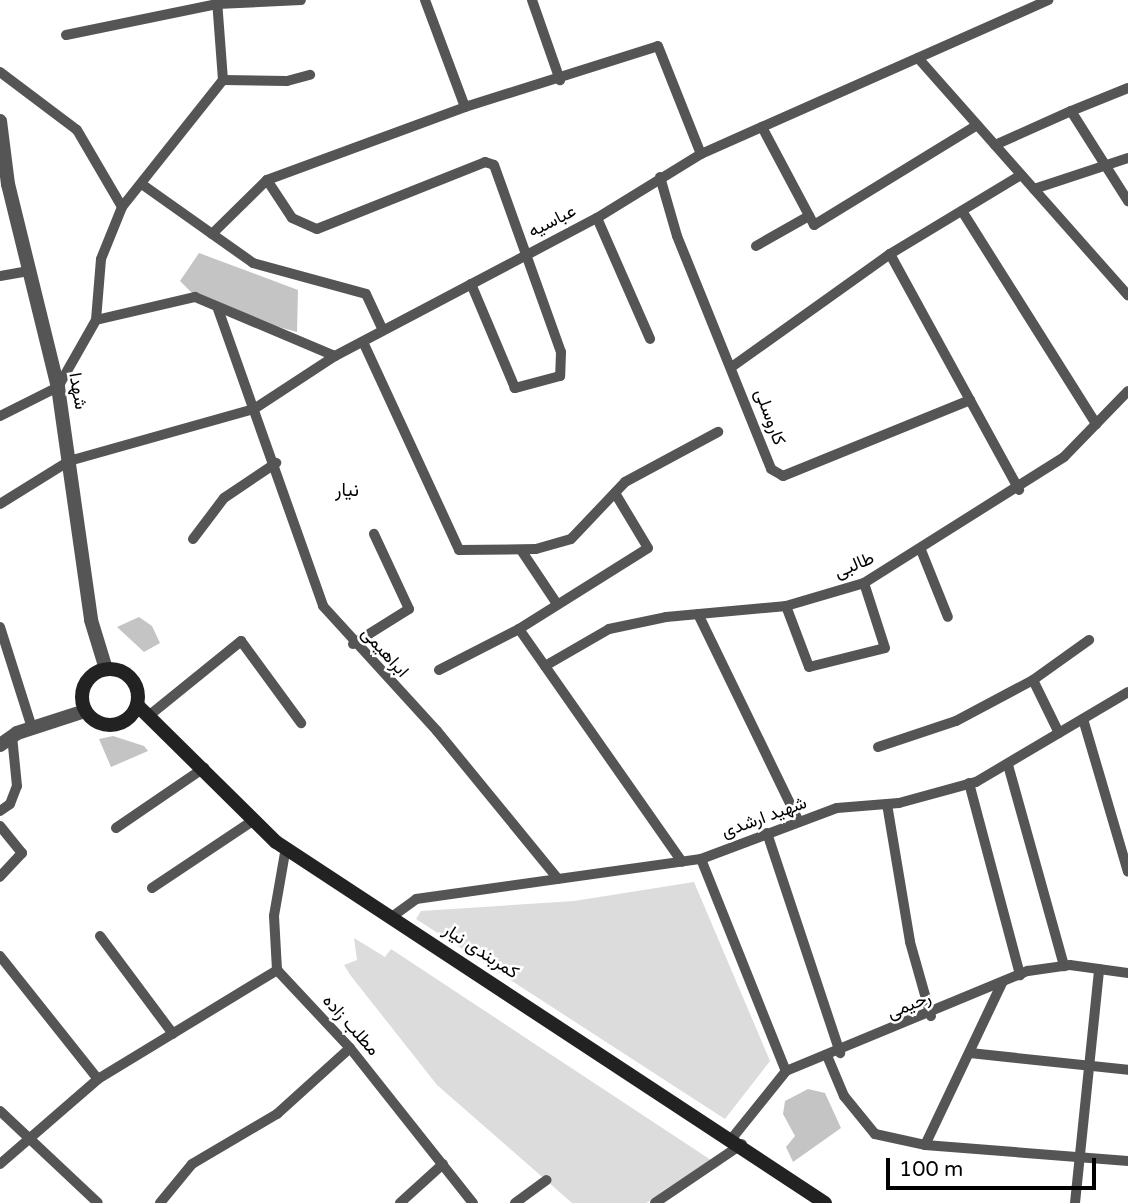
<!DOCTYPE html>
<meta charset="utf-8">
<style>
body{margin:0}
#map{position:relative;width:1128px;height:1203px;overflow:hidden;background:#fff;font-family:"Varela Round",Vazirmatn,sans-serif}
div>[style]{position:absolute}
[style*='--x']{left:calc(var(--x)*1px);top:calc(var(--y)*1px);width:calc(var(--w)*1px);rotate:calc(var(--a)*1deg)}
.green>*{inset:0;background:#dcdcdc}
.building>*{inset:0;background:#c4c4c4}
.minor>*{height:10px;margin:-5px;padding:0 5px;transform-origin:5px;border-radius:5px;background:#555}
.tertiary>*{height:14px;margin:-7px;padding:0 7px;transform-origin:7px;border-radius:7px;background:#555}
.secondary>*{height:14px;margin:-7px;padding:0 7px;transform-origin:7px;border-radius:7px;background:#222}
.secondary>.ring{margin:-7px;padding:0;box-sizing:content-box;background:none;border:14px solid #222;border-radius:50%}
span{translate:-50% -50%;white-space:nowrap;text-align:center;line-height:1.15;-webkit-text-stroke:5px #fff;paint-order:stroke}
.street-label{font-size:18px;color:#000}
.neighbourhood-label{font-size:19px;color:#000}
.scale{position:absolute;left:886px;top:1158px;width:210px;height:32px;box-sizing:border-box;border:4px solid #000;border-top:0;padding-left:9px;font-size:21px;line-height:24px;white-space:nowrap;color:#000;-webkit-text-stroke:5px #fff;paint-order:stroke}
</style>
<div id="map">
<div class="green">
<div style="clip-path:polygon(694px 882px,770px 1061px,725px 1119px,416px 919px,421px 911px,574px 901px)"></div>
<div style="clip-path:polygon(354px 938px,385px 957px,391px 949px,717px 1164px,646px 1203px,572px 1203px,437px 1085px,351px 976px,344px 965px,357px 960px)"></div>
</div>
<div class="building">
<div style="clip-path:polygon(199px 253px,298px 290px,297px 332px,239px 316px,192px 293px,180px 281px)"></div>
<div style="clip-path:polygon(139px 617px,152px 626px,160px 643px,144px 652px,117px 627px)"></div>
<div style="clip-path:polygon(113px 736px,144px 746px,148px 751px,111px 767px,99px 739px)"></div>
<div style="clip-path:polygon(808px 1089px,825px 1093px,841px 1128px,793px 1162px,786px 1147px,795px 1136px,783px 1114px,785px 1101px)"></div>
</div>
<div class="minor">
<div style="--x:425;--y:0;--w:114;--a:69.5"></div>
<div style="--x:532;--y:0;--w:85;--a:70.7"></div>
<div style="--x:66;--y:35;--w:154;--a:-11.6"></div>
<div style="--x:217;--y:4;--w:84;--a:-2.7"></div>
<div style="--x:918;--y:58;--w:317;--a:48.5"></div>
<div style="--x:0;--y:72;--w:96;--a:37"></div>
<div style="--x:77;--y:130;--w:89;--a:59.7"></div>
<div style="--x:223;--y:80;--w:64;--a:0.9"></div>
<div style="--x:287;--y:81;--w:24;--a:-15"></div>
<div style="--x:1128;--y:88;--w:61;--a:158"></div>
<div style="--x:1071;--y:111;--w:107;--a:57.7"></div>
<div style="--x:762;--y:127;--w:111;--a:62"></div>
<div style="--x:814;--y:225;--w:191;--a:-31.5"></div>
<div style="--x:995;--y:145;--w:83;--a:-24.1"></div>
<div style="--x:660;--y:177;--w:61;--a:73.9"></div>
<div style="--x:677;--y:236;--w:251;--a:68"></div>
<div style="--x:771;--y:469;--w:14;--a:30"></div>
<div style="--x:783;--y:476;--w:202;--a:-22.1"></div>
<div style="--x:267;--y:180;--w:45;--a:56.7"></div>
<div style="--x:292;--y:218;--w:27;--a:24"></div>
<div style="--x:317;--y:229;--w:181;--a:-21.7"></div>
<div style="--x:485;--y:162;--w:9;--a:18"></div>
<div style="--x:494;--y:165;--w:199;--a:70.3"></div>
<div style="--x:561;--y:352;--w:24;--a:92"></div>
<div style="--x:560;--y:376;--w:47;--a:165.1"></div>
<div style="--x:515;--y:388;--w:113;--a:-112.9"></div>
<div style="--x:143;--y:185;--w:135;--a:35.3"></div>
<div style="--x:253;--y:263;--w:117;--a:15.3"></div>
<div style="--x:366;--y:294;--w:40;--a:65"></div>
<div style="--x:1034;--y:189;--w:99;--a:-18.3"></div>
<div style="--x:962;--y:211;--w:252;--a:57.8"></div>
<div style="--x:597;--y:218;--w:132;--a:66.3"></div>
<div style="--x:212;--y:234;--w:77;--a:-44.5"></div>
<div style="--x:267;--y:180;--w:211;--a:-20.2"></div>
<div style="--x:465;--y:107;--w:202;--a:-17.5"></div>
<div style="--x:658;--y:46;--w:116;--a:68.3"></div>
<div style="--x:756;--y:246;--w:61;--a:-29.5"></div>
<div style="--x:890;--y:254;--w:269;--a:61.3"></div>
<div style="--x:0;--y:276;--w:29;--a:-10"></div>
<div style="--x:218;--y:309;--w:315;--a:70.5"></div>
<div style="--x:323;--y:606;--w:169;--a:47.6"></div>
<div style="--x:437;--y:731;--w:191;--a:50.7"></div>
<div style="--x:96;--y:320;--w:61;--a:-85.3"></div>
<div style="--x:101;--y:259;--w:56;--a:-68"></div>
<div style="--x:122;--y:207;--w:162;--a:-51.5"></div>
<div style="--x:223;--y:80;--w:80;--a:-94.3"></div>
<div style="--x:364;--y:344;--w:227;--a:65.2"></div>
<div style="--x:459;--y:550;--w:77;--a:-0.7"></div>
<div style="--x:536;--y:549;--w:36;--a:-16"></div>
<div style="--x:571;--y:539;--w:79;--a:-46.5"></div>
<div style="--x:625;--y:482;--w:106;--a:-28.3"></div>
<div style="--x:733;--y:366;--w:193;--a:-35.5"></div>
<div style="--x:890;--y:254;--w:153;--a:-31.1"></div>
<div style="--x:0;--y:416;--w:65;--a:-26.6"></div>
<div style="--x:58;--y:387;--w:77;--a:-60.4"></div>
<div style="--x:96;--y:320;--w:102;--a:-13.1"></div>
<div style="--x:195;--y:297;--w:152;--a:22.9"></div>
<div style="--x:0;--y:504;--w:81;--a:-31.9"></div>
<div style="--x:69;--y:461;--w:192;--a:-15.7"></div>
<div style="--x:254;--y:409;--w:97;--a:-33.2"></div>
<div style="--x:335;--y:356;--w:296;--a:-27.8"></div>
<div style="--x:597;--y:218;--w:122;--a:-31.6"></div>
<div style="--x:701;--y:154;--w:380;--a:-23.9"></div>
<div style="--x:193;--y:539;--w:51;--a:-52.9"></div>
<div style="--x:224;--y:498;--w:63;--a:-33.9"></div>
<div style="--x:521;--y:550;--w:65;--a:56.3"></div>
<div style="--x:921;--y:550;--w:72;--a:68.1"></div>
<div style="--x:786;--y:606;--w:65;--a:69.3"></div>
<div style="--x:809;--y:667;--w:78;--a:-14"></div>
<div style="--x:885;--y:648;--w:68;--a:-107.9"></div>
<div style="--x:698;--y:614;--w:231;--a:64.1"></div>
<div style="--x:0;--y:627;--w:106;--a:72.4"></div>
<div style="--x:519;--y:629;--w:152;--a:-32.1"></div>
<div style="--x:648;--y:548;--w:64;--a:-121"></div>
<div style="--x:353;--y:644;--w:66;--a:-32"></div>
<div style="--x:409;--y:609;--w:83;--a:-115"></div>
<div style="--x:545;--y:666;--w:74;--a:-30"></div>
<div style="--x:609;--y:629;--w:58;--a:-11.9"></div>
<div style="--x:666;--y:617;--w:121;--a:-5.2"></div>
<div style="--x:786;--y:606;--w:81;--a:-16.4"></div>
<div style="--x:864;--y:583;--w:236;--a:-32.2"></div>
<div style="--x:1064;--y:457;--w:92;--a:-45.9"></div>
<div style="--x:439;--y:670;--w:90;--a:-27.1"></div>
<div style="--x:519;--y:629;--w:284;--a:55"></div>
<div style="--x:1033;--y:680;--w:59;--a:63.9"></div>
<div style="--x:151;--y:714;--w:116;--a:-39"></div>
<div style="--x:241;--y:641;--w:102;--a:53.8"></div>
<div style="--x:1083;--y:719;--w:159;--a:73.6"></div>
<div style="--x:878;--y:747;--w:82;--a:-18.4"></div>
<div style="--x:956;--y:721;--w:87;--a:-28"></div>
<div style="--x:1033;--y:680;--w:69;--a:-35.5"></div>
<div style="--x:1008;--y:765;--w:209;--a:74.4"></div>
<div style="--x:969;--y:783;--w:199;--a:75.1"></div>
<div style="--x:887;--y:804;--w:140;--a:80.5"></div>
<div style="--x:910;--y:942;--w:77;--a:74.2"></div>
<div style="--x:0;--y:811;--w:12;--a:-35"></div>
<div style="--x:10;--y:804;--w:19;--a:-69"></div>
<div style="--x:17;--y:786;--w:50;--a:-95.7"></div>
<div style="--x:0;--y:826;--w:35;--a:51"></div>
<div style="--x:22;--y:853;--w:33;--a:133"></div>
<div style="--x:116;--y:828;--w:107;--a:-34.3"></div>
<div style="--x:767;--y:833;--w:232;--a:71.6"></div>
<div style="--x:286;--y:847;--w:70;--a:99.9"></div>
<div style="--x:274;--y:916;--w:54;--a:86.8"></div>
<div style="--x:277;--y:970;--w:107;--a:46.9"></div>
<div style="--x:350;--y:1048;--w:198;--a:51.6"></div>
<div style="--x:701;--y:859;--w:228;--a:68.2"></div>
<div style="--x:152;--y:888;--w:123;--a:-33.7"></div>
<div style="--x:393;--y:916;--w:29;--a:-36"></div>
<div style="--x:416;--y:899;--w:288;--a:-8"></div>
<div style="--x:701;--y:859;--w:145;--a:-20.6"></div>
<div style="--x:837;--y:808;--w:62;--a:-4.6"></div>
<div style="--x:899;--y:803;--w:80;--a:-15.3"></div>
<div style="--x:976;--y:782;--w:177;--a:-30.6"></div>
<div style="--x:100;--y:936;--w:122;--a:53.3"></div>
<div style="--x:0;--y:956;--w:157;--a:51.5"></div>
<div style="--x:98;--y:1079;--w:210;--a:-31.3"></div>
<div style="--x:1002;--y:983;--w:179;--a:115.4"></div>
<div style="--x:925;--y:1145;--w:204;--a:4.5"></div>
<div style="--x:970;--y:1053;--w:159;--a:6.1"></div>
<div style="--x:828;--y:1058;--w:41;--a:67.2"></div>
<div style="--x:844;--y:1096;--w:49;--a:50.8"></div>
<div style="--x:875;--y:1134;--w:51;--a:12.4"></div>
<div style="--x:0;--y:1111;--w:134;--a:43.2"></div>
<div style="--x:733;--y:1137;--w:85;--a:-51.2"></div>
<div style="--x:786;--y:1071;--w:262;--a:-22.5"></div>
<div style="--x:1028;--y:971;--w:42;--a:-8.1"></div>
<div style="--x:1070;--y:965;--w:59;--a:7.9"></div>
<div style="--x:0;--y:1164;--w:130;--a:-40.9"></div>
<div style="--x:160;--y:1203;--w:50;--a:-50.6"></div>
<div style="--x:192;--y:1164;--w:99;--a:-30.5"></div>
<div style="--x:277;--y:1114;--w:98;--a:-42.1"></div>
<div style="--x:400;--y:1203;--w:58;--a:-42.2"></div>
<div style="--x:515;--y:1203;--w:39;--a:-36"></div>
<div style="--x:655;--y:1203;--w:105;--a:-34.1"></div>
<div style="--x:1075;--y:1203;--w:235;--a:-84.1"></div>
</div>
<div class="tertiary">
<div style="--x:0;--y:121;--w:64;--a:82.8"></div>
<div style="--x:8;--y:184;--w:209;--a:76.2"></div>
<div style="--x:58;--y:387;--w:235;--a:81.9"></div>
<div style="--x:91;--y:620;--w:51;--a:73"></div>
<div style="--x:0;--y:745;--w:21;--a:-35"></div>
<div style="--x:17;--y:733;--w:71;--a:-17.9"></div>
</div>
<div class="secondary">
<div class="ring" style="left:82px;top:669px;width:42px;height:42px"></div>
<div style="--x:137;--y:705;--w:195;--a:44.6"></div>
<div style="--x:276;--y:842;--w:657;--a:33.33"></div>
</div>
<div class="street-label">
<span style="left:552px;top:221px;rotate:-27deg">عباسیه</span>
<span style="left:78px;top:391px;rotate:80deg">شهدا</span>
<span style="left:770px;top:417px;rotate:70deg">کاروسلی</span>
<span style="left:854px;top:565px;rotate:-23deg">طالبی</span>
<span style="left:385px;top:652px;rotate:48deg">ابراهیمی</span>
<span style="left:764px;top:817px;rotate:-20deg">شهید ارشدی</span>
<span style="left:481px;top:951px;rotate:33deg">کمربندی نیار</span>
<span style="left:909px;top:1005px;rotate:-22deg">رحیمی</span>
<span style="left:351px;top:1025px;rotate:48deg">مطلب زاده</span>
</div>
<div class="neighbourhood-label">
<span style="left:347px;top:491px">نیار</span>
</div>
<div class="scale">100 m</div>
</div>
